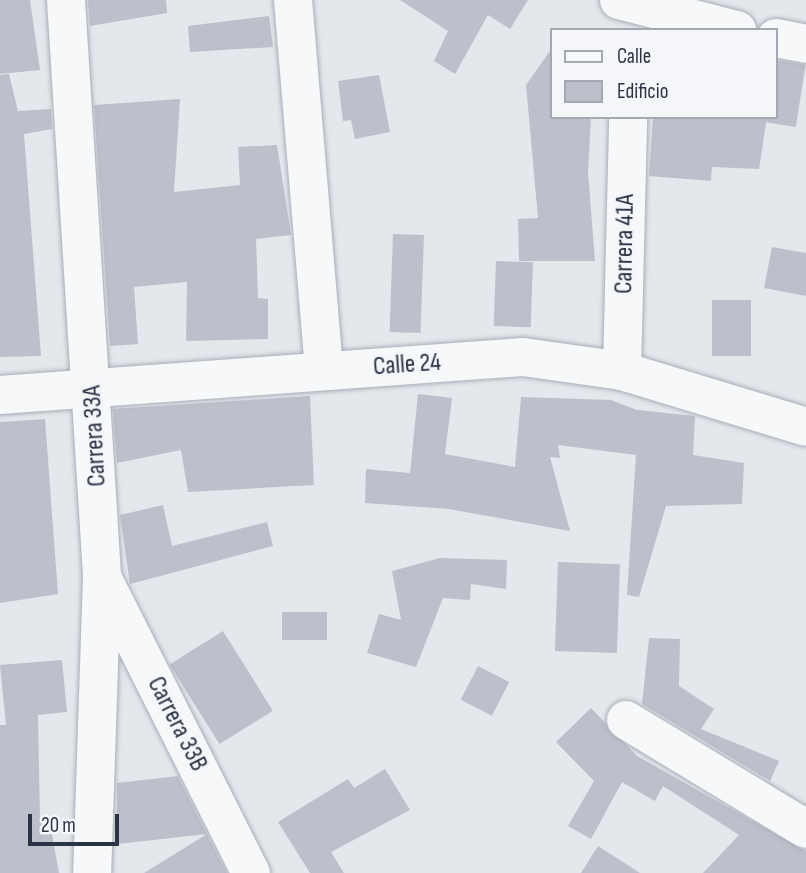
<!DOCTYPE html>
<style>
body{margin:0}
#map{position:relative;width:806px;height:873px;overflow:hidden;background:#e4e7ec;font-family:"Sofia Sans Condensed",sans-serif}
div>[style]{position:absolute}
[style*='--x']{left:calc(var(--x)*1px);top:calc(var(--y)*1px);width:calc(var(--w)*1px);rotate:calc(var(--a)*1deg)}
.building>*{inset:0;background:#bbc0ca;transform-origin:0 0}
.roads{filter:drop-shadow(0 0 2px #a9aeb7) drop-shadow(0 0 2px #a9aeb7)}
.minor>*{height:38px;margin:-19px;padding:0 19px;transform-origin:19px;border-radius:19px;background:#f7f8fa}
span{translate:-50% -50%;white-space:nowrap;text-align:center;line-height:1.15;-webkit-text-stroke:6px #f4f6f9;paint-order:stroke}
.street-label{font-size:26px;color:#2b3445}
.legend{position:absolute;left:550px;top:28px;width:228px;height:91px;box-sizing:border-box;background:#f4f6f9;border:2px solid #a4a8b1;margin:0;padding:9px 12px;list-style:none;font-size:21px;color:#2b3445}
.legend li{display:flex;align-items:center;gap:14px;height:35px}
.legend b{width:35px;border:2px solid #a4a8b1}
.scale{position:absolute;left:28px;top:814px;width:91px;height:32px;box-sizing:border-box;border:4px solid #2b3445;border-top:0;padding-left:9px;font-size:21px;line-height:24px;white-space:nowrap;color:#2b3445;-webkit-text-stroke:5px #f4f6f9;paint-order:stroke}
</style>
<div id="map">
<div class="building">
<div style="clip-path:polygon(0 0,30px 0,40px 70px,0 74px)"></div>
<div style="clip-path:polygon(88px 0,166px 0,167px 13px,90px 26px)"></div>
<div style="clip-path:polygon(400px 0,528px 0,510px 29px,488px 15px,455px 74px,434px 61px,448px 31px)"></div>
<div style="clip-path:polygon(269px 16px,273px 47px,190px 52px,188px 26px)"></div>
<div style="clip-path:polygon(552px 48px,552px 117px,591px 117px,588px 172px,595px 261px,519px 261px,518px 219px,538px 218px,526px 85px)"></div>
<div style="left:776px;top:60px;width:30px;height:63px;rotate:9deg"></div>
<div style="clip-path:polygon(9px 74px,18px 111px,51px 109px,52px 129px,24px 134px,41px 356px,0 357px,0 75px)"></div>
<div style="clip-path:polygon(379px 75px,390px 132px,355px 139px,351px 120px,343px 121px,338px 81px)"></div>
<div style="clip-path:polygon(180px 99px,174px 192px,240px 185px,238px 147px,277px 145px,291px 235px,256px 239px,258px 298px,268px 299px,268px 339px,186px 341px,187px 282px,134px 287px,138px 344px,110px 346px,94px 105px)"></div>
<div style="clip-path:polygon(653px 117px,767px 117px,759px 169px,712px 167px,711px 181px,649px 176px)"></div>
<div style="left:393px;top:234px;width:31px;height:98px;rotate:2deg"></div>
<div style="clip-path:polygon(772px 247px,806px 253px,806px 296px,764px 288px)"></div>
<div style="left:496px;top:261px;width:37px;height:65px;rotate:2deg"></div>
<div style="left:712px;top:300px;width:39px;height:56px"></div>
<div style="clip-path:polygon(418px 394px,452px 398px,445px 454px,515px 467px,521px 397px,611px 400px,637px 410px,695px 416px,693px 455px,744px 463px,742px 504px,666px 506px,639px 597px,627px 595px,636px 455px,558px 445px,560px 458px,550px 457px,570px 531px,449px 509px,365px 503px,366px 469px,410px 473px)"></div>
<div style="clip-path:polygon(310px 396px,314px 485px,188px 492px,181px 450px,117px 463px,113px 409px)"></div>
<div style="clip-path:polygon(45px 419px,58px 594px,0 603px,0 422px)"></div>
<div style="clip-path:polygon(163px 505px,172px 546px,267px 522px,273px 546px,130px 584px,120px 515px)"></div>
<div style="clip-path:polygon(440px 558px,507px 560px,506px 589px,471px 584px,470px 600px,443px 598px,416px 667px,367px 653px,379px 614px,401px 620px,392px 571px)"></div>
<div style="left:558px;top:562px;width:62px;height:89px;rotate:2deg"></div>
<div style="left:282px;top:612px;width:45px;height:28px"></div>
<div style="left:223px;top:631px;width:94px;height:63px;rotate:58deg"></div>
<div style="clip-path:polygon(649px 638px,680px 639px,679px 686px,714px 709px,701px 729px,779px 761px,770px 781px,642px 704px)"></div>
<div style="clip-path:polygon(62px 660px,67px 712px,38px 715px,40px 819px,49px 818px,59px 873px,0 873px,0 725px,6px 725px,0 665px)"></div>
<div style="left:478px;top:666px;width:35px;height:38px;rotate:27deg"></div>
<div style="clip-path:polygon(591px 708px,637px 756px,806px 851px,806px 873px,703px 873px,739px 835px,663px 786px,655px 801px,622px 782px,591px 839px,568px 826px,594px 781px,556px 742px)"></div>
<div style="clip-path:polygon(385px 769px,410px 810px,331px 852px,344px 873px,310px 873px,278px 822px,348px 779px,354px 788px)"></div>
<div style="clip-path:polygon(178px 776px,207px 834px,117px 844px,117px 783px)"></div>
<div style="clip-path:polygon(207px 834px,227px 873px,144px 873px)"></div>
<div style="clip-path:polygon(598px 846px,640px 873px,581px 873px)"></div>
</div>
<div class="roads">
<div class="minor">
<div style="--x:66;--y:0;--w:577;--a:86.42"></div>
<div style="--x:102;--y:576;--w:297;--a:91.9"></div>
<div style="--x:293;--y:0;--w:372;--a:85.2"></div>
<div style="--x:619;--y:0;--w:122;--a:14.3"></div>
<div style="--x:776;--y:38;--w:31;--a:11"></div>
<div style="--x:622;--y:371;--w:254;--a:-88.6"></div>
<div style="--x:0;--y:395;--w:524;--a:-4.16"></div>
<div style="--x:523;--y:357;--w:100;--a:8"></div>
<div style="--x:622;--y:371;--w:192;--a:16.9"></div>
<div style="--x:104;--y:581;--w:327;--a:63.3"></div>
<div style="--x:626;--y:720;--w:210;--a:31.2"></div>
</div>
</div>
<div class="street-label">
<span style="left:625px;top:244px;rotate:-89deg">Carrera 41A</span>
<span style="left:407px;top:365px;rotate:-4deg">Calle 24</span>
<span style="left:95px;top:436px;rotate:-93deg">Carrera 33A</span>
<span style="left:177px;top:724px;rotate:63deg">Carrera 33B</span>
</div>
<ul class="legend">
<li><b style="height:9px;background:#f7f8fa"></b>Calle</li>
<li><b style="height:19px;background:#bbc0ca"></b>Edificio</li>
</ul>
<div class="scale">20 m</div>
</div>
